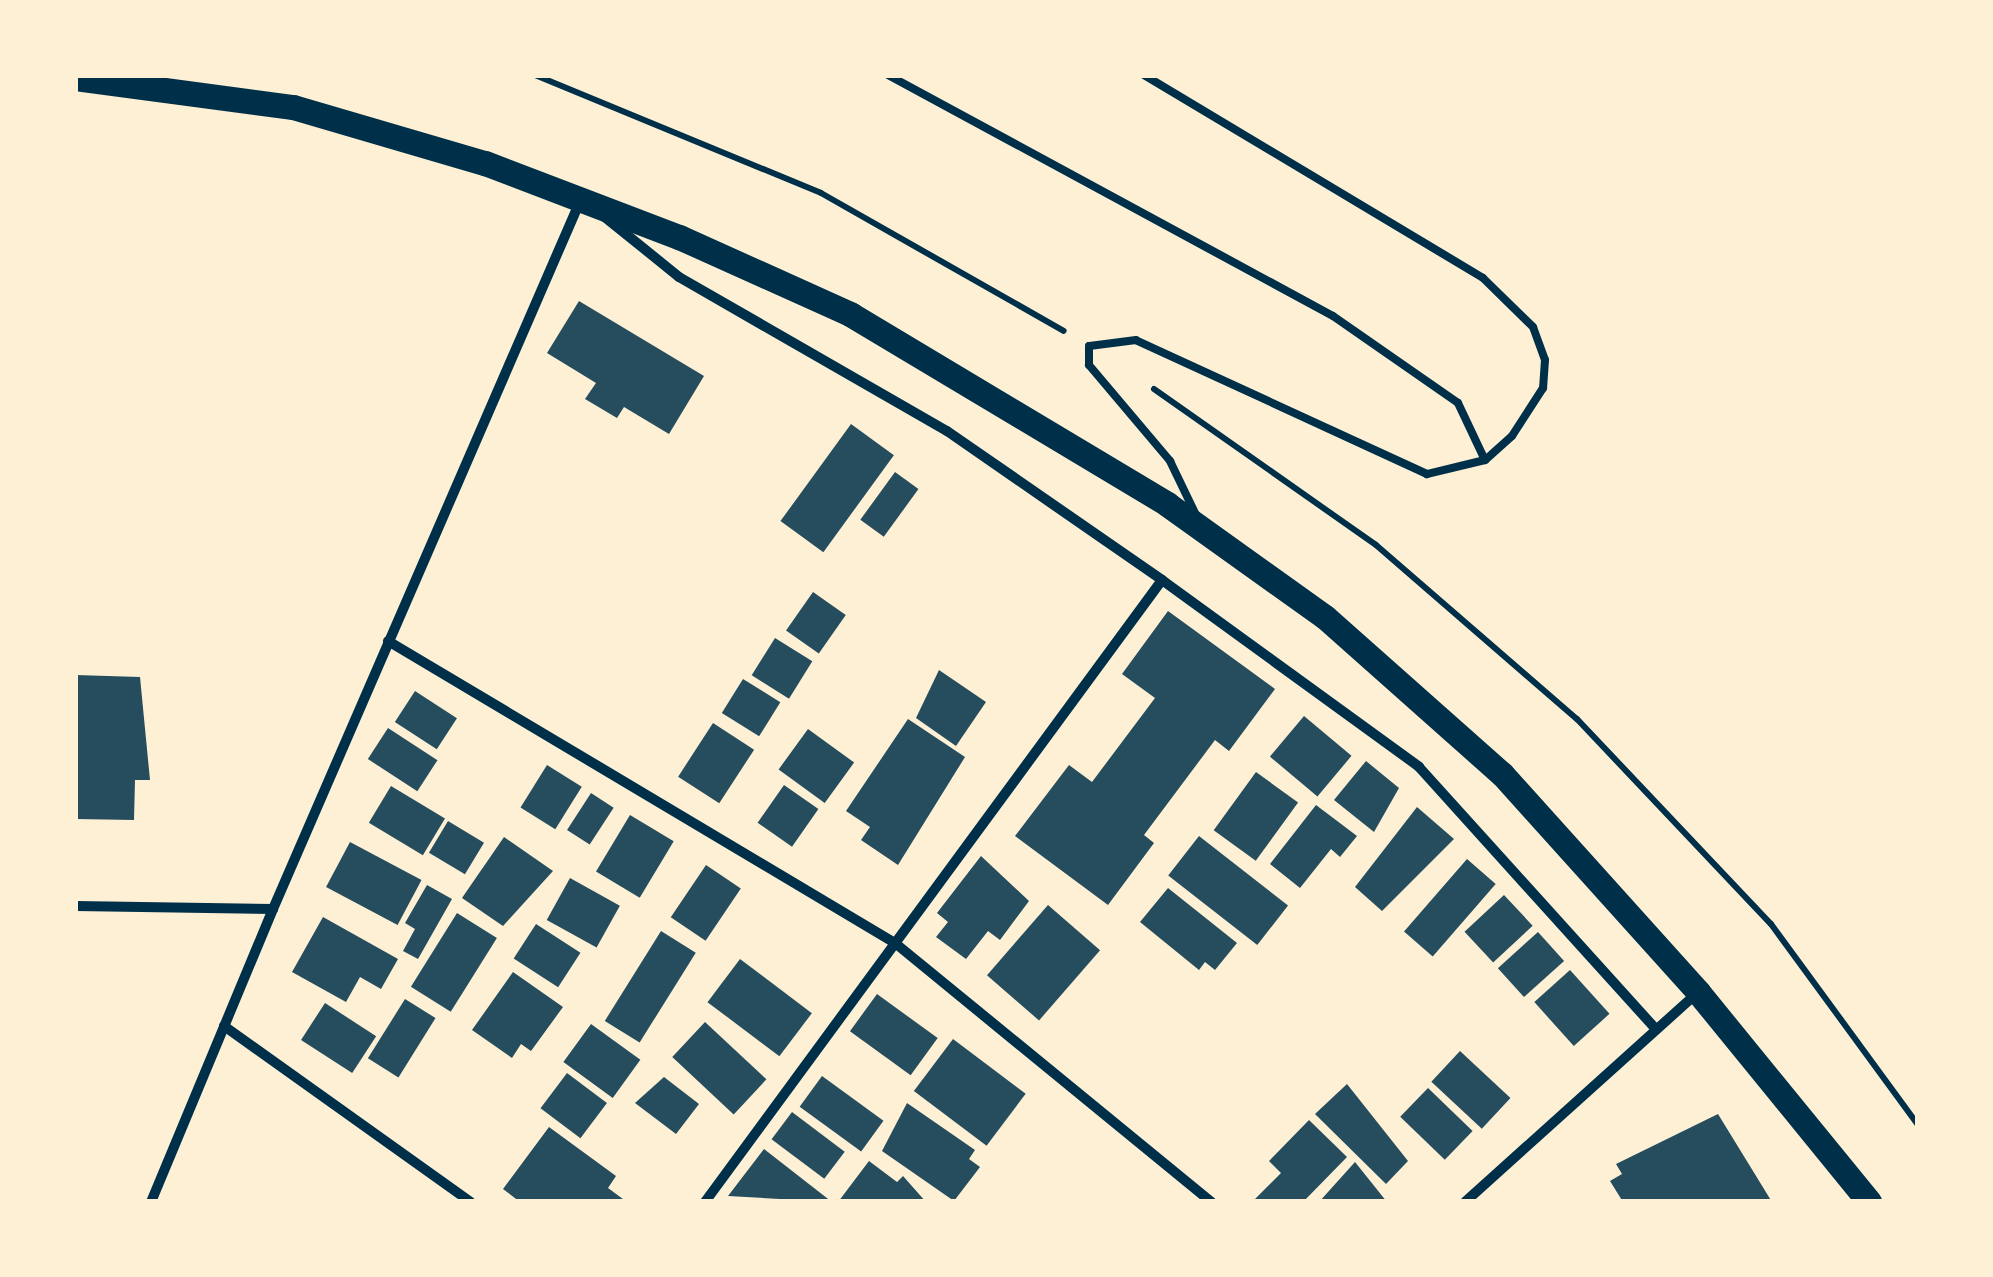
<!DOCTYPE html>
<style>
body{margin:0}
#map{position:relative;width:1993px;height:1277px;overflow:hidden;background:#fdf0d5;font-family:Inter,sans-serif}
div>[style]{position:absolute}
[style*='--x']{left:calc(var(--x)*1px);top:calc(var(--y)*1px);width:calc(var(--w)*1px);rotate:calc(var(--a)*1deg)}
.building>*{inset:0;background:#264d5e;transform-origin:0 0}
.path>*{height:6px;margin:-3px;padding:0 3px;transform-origin:3px;border-radius:3px;background:#003049}
.service>*{height:8px;margin:-4px;padding:0 4px;transform-origin:4px;border-radius:4px;background:#003049}
.minor>*{height:10px;margin:-5px;padding:0 5px;transform-origin:5px;border-radius:5px;background:#003049}
.primary>*{height:25px;margin:-12.5px;padding:0 12.5px;transform-origin:12.5px;border-radius:12.5px;background:#003049}
span{translate:-50% -50%;white-space:nowrap;text-align:center;line-height:1.15;-webkit-text-stroke:8px #fdf0d5;paint-order:stroke}
.frame{position:absolute;inset:0;border:78px solid #fdf0d5;pointer-events:none}
</style>
<div id="map">
<div class="building">
<div style="clip-path:polygon(579px 301px,704px 376px,669px 434px,624px 407px,617px 418px,585px 399px,596px 383px,547px 353px)"></div>
<div style="left:851px;top:424px;width:53px;height:120px;rotate:36deg"></div>
<div style="left:895px;top:472px;width:29px;height:59px;rotate:36deg"></div>
<div style="left:813px;top:592px;width:40px;height:47px;rotate:35deg"></div>
<div style="clip-path:polygon(1168px 611px,1275px 689px,1229px 751px,1215px 740px,1144px 835px,1154px 843px,1108px 905px,1015px 836px,1069px 765px,1092px 782px,1155px 698px,1122px 674px)"></div>
<div style="left:775px;top:638px;width:44px;height:44px;rotate:32deg"></div>
<div style="clip-path:polygon(939px 670px,986px 702px,956px 746px,916px 718px)"></div>
<div style="clip-path:polygon(75px 675px,140px 677px,150px 780px,135px 780px,134px 820px,75px 819px)"></div>
<div style="left:743px;top:679px;width:44px;height:40px;rotate:32deg"></div>
<div style="left:415px;top:691px;width:50px;height:37px;rotate:33deg"></div>
<div style="left:1304px;top:716px;width:62px;height:53px;rotate:40deg"></div>
<div style="clip-path:polygon(908px 719px,965px 757px,898px 865px,861px 840px,870px 827px,846px 811px)"></div>
<div style="left:713px;top:723px;width:49px;height:64px;rotate:33deg"></div>
<div style="left:388px;top:728px;width:59px;height:37px;rotate:33deg"></div>
<div style="left:808px;top:729px;width:57px;height:50px;rotate:36deg"></div>
<div style="clip-path:polygon(1366px 761px,1399px 788px,1374px 832px,1334px 800px)"></div>
<div style="left:547px;top:765px;width:41px;height:50px;rotate:32deg"></div>
<div style="left:1256px;top:772px;width:52px;height:72px;rotate:36deg"></div>
<div style="left:784px;top:785px;width:42px;height:46px;rotate:35deg"></div>
<div style="left:391px;top:786px;width:63px;height:43px;rotate:31deg"></div>
<div style="left:591px;top:793px;width:27px;height:44px;rotate:33deg"></div>
<div style="clip-path:polygon(1316px 805px,1357px 836px,1340px 857px,1331px 849px,1300px 888px,1270px 864px)"></div>
<div style="clip-path:polygon(1417px 807px,1454px 839px,1382px 911px,1355px 887px)"></div>
<div style="left:630px;top:815px;width:51px;height:66px;rotate:31deg"></div>
<div style="left:448px;top:821px;width:42px;height:37px;rotate:31deg"></div>
<div style="left:1199px;top:836px;width:113px;height:50px;rotate:38deg"></div>
<div style="clip-path:polygon(504px 837px,553px 871px,503px 926px,462px 898px)"></div>
<div style="left:350px;top:842px;width:81px;height:51px;rotate:28deg"></div>
<div style="clip-path:polygon(981px 856px,1029px 901px,1000px 940px,988px 931px,966px 959px,936px 937px,948px 922px,937px 913px)"></div>
<div style="left:1467px;top:859px;width:38px;height:96px;rotate:41deg"></div>
<div style="left:706px;top:865px;width:42px;height:63px;rotate:34deg"></div>
<div style="left:570px;top:878px;width:57px;height:48px;rotate:29deg"></div>
<div style="clip-path:polygon(427px 885px,452px 899px,418px 959px,403px 951px,415px 929px,405px 923px)"></div>
<div style="clip-path:polygon(1168px 888px,1237px 943px,1215px 970px,1205px 962px,1199px 970px,1140px 922px)"></div>
<div style="left:1504px;top:895px;width:42px;height:54px;rotate:47deg"></div>
<div style="left:1048px;top:905px;width:69px;height:93px;rotate:41deg"></div>
<div style="left:457px;top:913px;width:47px;height:87px;rotate:32deg"></div>
<div style="clip-path:polygon(323px 917px,398px 959px,381px 989px,360px 977px,346px 1002px,292px 972px)"></div>
<div style="left:536px;top:924px;width:53px;height:41px;rotate:33deg"></div>
<div style="left:661px;top:931px;width:41px;height:106px;rotate:32deg"></div>
<div style="left:1538px;top:932px;width:39px;height:54px;rotate:48deg"></div>
<div style="left:740px;top:959px;width:90px;height:54px;rotate:37deg"></div>
<div style="left:1570px;top:970px;width:59px;height:48px;rotate:48deg"></div>
<div style="clip-path:polygon(513px 972px,563px 1007px,531px 1051px,521px 1044px,512px 1058px,472px 1030px)"></div>
<div style="left:877px;top:994px;width:75px;height:46px;rotate:36deg"></div>
<div style="left:405px;top:999px;width:36px;height:70px;rotate:32deg"></div>
<div style="left:325px;top:1003px;width:61px;height:44px;rotate:33deg"></div>
<div style="left:705px;top:1022px;width:84px;height:48px;rotate:43deg"></div>
<div style="left:591px;top:1024px;width:61px;height:47px;rotate:36deg"></div>
<div style="left:953px;top:1039px;width:91px;height:65px;rotate:37deg"></div>
<div style="left:1460px;top:1051px;width:69px;height:42px;rotate:43deg"></div>
<div style="left:567px;top:1073px;width:50px;height:44px;rotate:37deg"></div>
<div style="left:822px;top:1076px;width:76px;height:38px;rotate:36deg"></div>
<div style="clip-path:polygon(664px 1077px,699px 1104px,676px 1134px,635px 1103px)"></div>
<div style="clip-path:polygon(1347px 1084px,1408px 1161px,1386px 1184px,1315px 1114px)"></div>
<div style="left:1428px;top:1088px;width:62px;height:40px;rotate:44deg"></div>
<div style="clip-path:polygon(907px 1103px,975px 1150px,969px 1159px,980px 1167px,954px 1201px,882px 1151px)"></div>
<div style="left:792px;top:1112px;width:66px;height:34px;rotate:37deg"></div>
<div style="clip-path:polygon(1718px 1114px,1772px 1202px,1623px 1202px,1610px 1181px,1622px 1174px,1616px 1164px)"></div>
<div style="clip-path:polygon(1309px 1120px,1347px 1157px,1303px 1202px,1252px 1202px,1281px 1173px,1269px 1161px)"></div>
<div style="clip-path:polygon(549px 1127px,616px 1176px,608px 1188px,627px 1202px,520px 1202px,503px 1189px)"></div>
<div style="clip-path:polygon(764px 1149px,832px 1202px,728px 1196px)"></div>
<div style="clip-path:polygon(869px 1161px,897px 1182px,903px 1176px,926px 1202px,838px 1202px)"></div>
<div style="clip-path:polygon(1355px 1162px,1387px 1202px,1319px 1202px)"></div>
</div>
<div class="path">
<div style="--x:535;--y:75;--w:309;--a:22.4"></div>
<div style="--x:821;--y:193;--w:279;--a:29.6"></div>
<div style="--x:1154;--y:389;--w:271;--a:35.1"></div>
<div style="--x:1376;--y:545;--w:266;--a:40.9"></div>
<div style="--x:1577;--y:719;--w:282;--a:46.6"></div>
<div style="--x:1771;--y:924;--w:249;--a:53.8"></div>
</div>
<div class="service">
<div style="--x:888;--y:75;--w:506;--a:28.44"></div>
<div style="--x:1333;--y:316;--w:152;--a:34.8"></div>
<div style="--x:1458;--y:403;--w:63;--a:64.7"></div>
<div style="--x:1144;--y:75;--w:395;--a:30.9"></div>
<div style="--x:1483;--y:278;--w:70;--a:44.4"></div>
<div style="--x:1533;--y:327;--w:35;--a:70"></div>
<div style="--x:1545;--y:360;--w:28;--a:94"></div>
<div style="--x:1543;--y:388;--w:57;--a:122.9"></div>
<div style="--x:1512;--y:436;--w:36;--a:138"></div>
<div style="--x:1485;--y:460;--w:60;--a:166.4"></div>
<div style="--x:1427;--y:474;--w:320;--a:-155.3"></div>
<div style="--x:1136;--y:340;--w:47;--a:172.7"></div>
<div style="--x:1089;--y:346;--w:19;--a:90"></div>
<div style="--x:1089;--y:365;--w:126;--a:49.8"></div>
<div style="--x:1170;--y:461;--w:58;--a:64.3"></div>
</div>
<div class="minor">
<div style="--x:606;--y:218;--w:94;--a:38.9"></div>
<div style="--x:679;--y:277;--w:309;--a:29.9"></div>
<div style="--x:947;--y:431;--w:262;--a:34.7"></div>
<div style="--x:1162;--y:580;--w:772;--a:126.31"></div>
<div style="--x:1162;--y:580;--w:318;--a:36"></div>
<div style="--x:1419;--y:767;--w:353;--a:47.9"></div>
<div style="--x:388;--y:641;--w:590;--a:30.78"></div>
<div style="--x:895;--y:943;--w:409;--a:39.3"></div>
<div style="--x:75;--y:906;--w:198;--a:0.9"></div>
<div style="--x:273;--y:909;--w:317;--a:112.6"></div>
<div style="--x:273;--y:909;--w:774;--a:-66.55"></div>
<div style="--x:224;--y:1026;--w:303;--a:35.5"></div>
<div style="--x:1465;--y:1202;--w:314;--a:-42"></div>
</div>
<div class="primary">
<div style="--x:75;--y:78;--w:220;--a:7.6"></div>
<div style="--x:293;--y:107;--w:200;--a:16.3"></div>
<div style="--x:485;--y:163;--w:208;--a:20.9"></div>
<div style="--x:679;--y:237;--w:188;--a:24.2"></div>
<div style="--x:850;--y:314;--w:370;--a:30.9"></div>
<div style="--x:1167;--y:504;--w:194;--a:35.6"></div>
<div style="--x:1325;--y:617;--w:237;--a:41.6"></div>
<div style="--x:1502;--y:774;--w:293;--a:48"></div>
<div style="--x:1698;--y:992;--w:271;--a:50.8"></div>
</div>
<div class="frame"></div>
</div>
